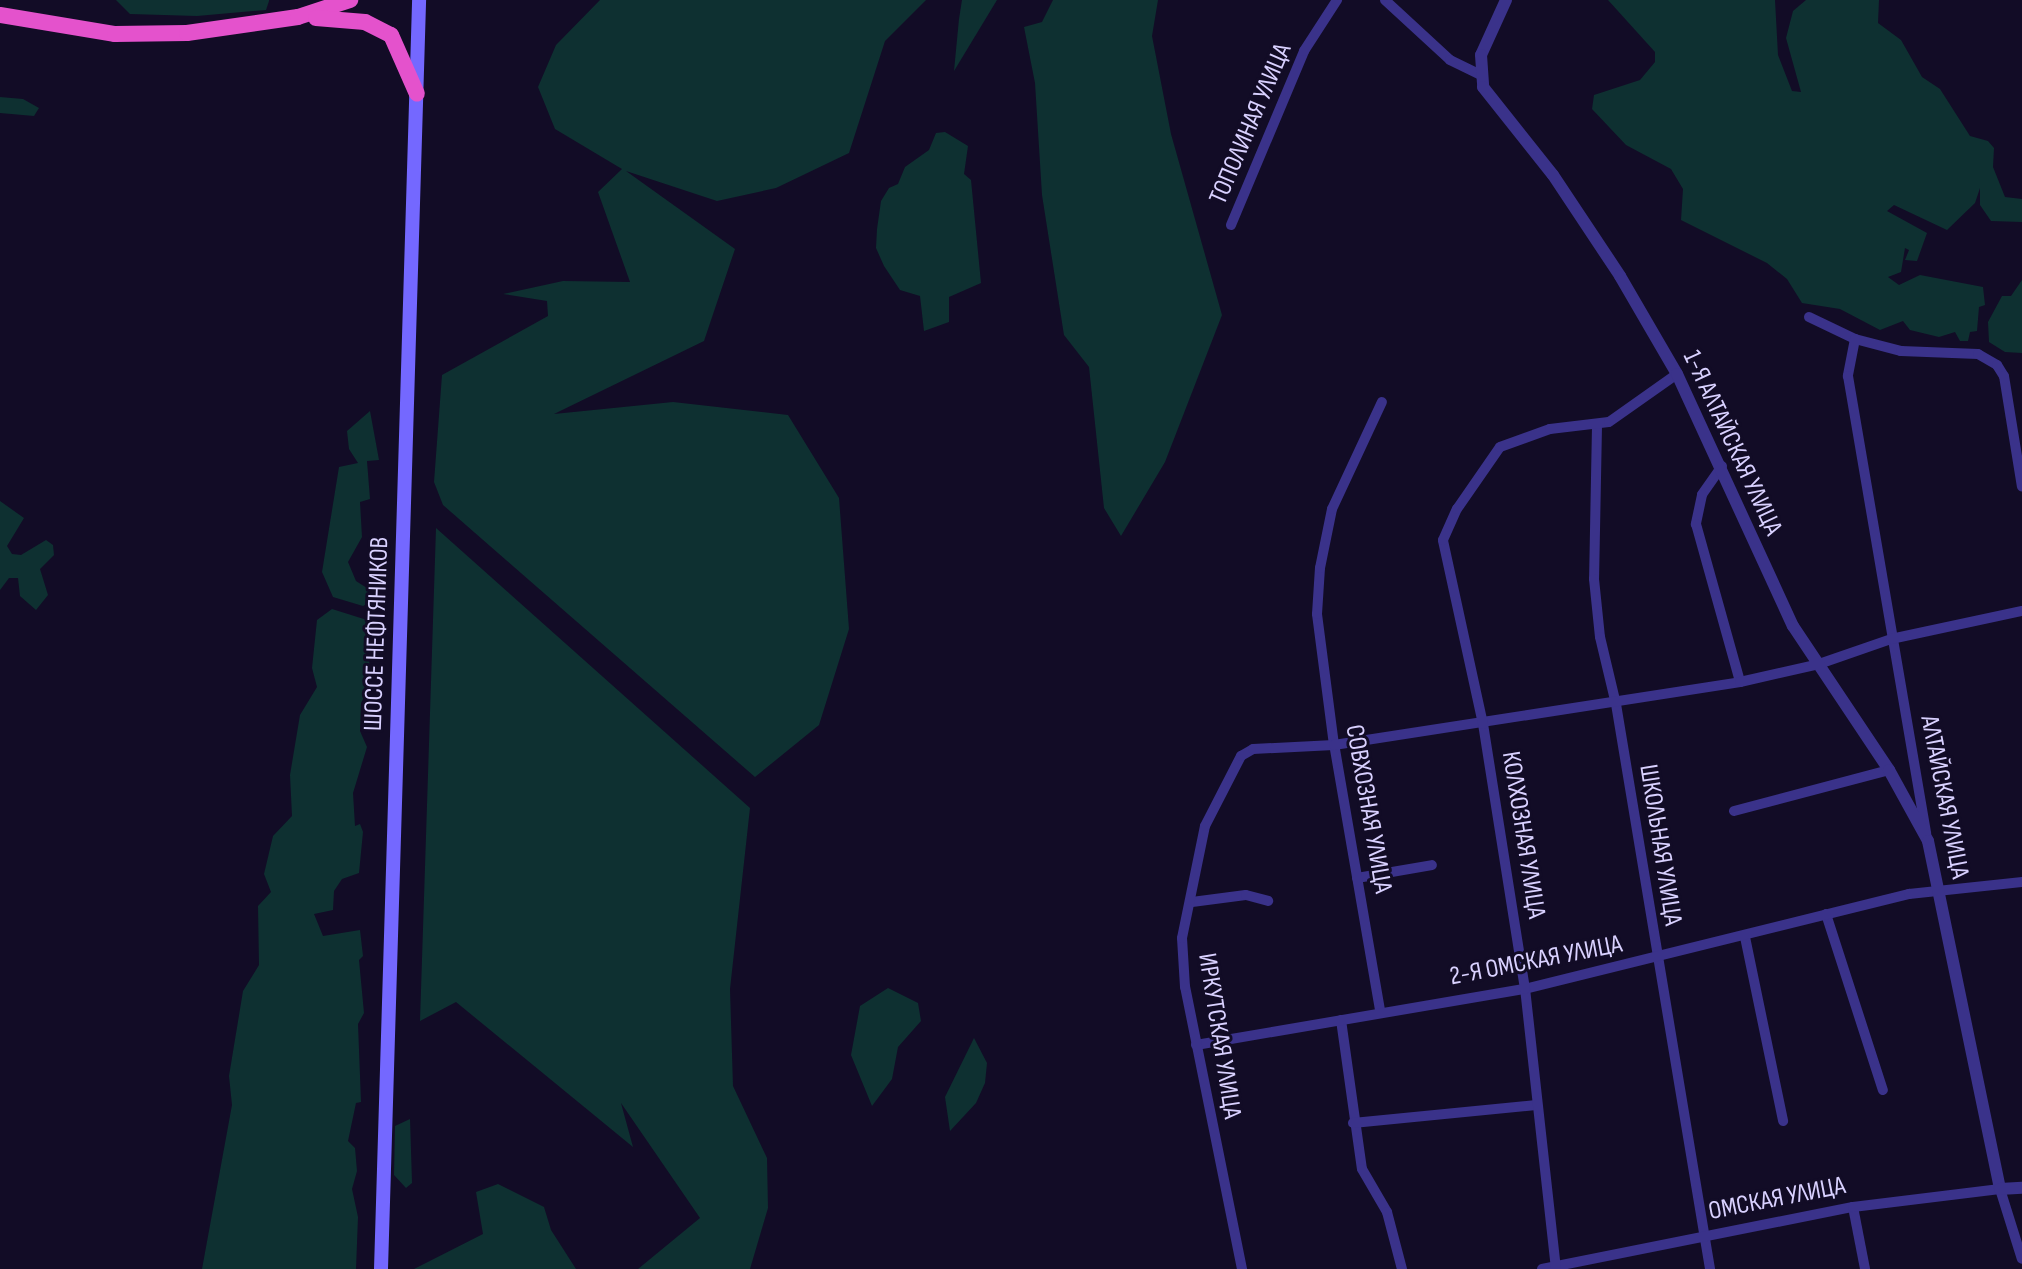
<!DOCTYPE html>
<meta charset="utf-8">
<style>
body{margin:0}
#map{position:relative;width:2022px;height:1269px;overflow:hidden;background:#120c26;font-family:"Sofia Sans Condensed",sans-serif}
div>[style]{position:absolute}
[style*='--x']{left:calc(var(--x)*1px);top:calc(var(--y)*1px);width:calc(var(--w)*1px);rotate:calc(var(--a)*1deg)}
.green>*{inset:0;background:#0e3031}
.minor>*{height:10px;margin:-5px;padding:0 5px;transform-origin:5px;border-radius:5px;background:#3a328a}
.tertiary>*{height:12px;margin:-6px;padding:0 6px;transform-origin:6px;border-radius:6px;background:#3a328a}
.secondary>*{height:14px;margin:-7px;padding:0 7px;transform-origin:7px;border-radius:7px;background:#7468ff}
.trunk>*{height:16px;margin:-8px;padding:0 8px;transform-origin:8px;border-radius:8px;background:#e452cc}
span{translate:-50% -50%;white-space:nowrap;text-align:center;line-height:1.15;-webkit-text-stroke:6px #120c26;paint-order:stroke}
.street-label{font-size:26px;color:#d9d1ff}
</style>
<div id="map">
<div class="green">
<div style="clip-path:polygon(116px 0,269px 0,269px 1px,266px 10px,197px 16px,130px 14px)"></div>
<div style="clip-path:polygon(600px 0,926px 0,885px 41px,849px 153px,776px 188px,717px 201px,626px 171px,735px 249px,704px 341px,554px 414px,673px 402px,788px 415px,839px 498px,849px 629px,819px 725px,755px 777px,443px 505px,434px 482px,442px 375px,548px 316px,547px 301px,503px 294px,563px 281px,630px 282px,598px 192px,622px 169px,555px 129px,538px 87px,556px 45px)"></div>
<div style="clip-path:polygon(962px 0,997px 0,954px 71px,959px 19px)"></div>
<div style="clip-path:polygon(1053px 0,1158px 0,1152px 36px,1171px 134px,1222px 315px,1165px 462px,1121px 536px,1104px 508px,1089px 367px,1064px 335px,1042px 195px,1035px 83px,1024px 27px,1042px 22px)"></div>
<div style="clip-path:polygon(1608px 0,1775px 0,1778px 55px,1792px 91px,1801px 92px,1786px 38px,1793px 11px,1806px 0,1879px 0,1878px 23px,1901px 40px,1922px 77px,1940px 89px,1970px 136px,1988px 141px,1994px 148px,1993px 167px,2005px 197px,2022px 199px,2022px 222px,1991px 221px,1980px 205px,1980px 188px,1975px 203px,1947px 230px,1894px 205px,1887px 211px,1927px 233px,1917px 261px,1905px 260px,1909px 250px,1905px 248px,1901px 272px,1888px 277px,1899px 285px,1920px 275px,1983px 287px,1985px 305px,1979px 307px,1977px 331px,1970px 332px,1968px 341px,1960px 341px,1955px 332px,1939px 337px,1910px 330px,1903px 321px,1880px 330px,1840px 309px,1802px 303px,1787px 279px,1767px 263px,1681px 220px,1683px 189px,1671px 169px,1626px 145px,1592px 109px,1594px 95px,1640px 80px,1655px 62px,1655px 52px)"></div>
<div style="clip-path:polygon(0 97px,23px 99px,39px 108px,34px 116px,0 113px)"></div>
<div style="clip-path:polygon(945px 132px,968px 146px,964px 174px,971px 180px,981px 283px,949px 297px,949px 322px,924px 331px,920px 296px,900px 290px,884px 266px,876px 248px,877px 229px,881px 201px,889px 188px,898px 184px,905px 167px,929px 150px,936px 133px)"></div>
<div style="clip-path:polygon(2022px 280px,2022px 353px,2005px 352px,1989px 342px,1988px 322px,2002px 296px,2011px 296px)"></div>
<div style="clip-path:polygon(370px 411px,379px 460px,367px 461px,370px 499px,360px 502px,362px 537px,348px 562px,356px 581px,373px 592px,372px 601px,363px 606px,333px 597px,322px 572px,339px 467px,358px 463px,349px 449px,347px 431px)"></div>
<div style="clip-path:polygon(0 501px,24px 518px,7px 546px,12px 554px,21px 555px,46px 540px,53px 545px,54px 555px,40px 569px,48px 595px,36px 610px,20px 596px,18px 578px,9px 578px,0 590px)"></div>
<div style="clip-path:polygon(436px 528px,750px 808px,730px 989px,733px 1086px,767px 1158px,768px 1208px,750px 1269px,638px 1269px,700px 1218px,621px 1103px,633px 1147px,456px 1002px,420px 1021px)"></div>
<div style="clip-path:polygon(332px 609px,367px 620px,374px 655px,369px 659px,371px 684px,361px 703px,360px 731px,367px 747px,353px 793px,355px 826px,360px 824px,363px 832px,359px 873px,342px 879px,334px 891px,333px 910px,314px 914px,323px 936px,360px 930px,363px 956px,359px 960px,364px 1013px,358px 1024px,361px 1102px,356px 1103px,348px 1141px,355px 1148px,357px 1171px,352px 1189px,358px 1217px,356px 1269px,202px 1269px,232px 1105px,229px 1076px,243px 991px,259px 965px,258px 906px,271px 892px,264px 874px,273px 836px,292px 816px,290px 775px,300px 715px,317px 687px,312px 668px,317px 620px)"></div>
<div style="clip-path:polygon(888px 988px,918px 1003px,921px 1021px,898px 1047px,892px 1079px,872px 1106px,851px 1055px,860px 1006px)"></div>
<div style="clip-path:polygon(974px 1038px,987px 1063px,985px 1083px,976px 1103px,950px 1131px,945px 1097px)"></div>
<div style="clip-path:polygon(410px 1119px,412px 1183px,406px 1188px,394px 1175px,395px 1126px)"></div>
<div style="clip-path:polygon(498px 1184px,544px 1207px,551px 1230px,576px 1269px,414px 1269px,483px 1234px,476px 1192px)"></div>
</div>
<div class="minor">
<div style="--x:1385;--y:0;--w:88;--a:42.7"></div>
<div style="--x:1450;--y:60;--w:32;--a:26"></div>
<div style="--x:1231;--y:225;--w:189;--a:-67.2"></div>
<div style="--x:1304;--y:51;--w:61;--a:-57.1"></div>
<div style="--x:1809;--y:317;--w:51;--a:25.6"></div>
<div style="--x:1855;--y:339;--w:48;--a:14.6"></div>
<div style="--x:1901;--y:351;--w:77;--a:2.2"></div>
<div style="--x:1978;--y:354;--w:22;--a:30"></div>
<div style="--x:1997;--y:365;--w:13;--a:58"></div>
<div style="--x:2004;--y:376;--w:112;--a:80.8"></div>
<div style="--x:1855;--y:339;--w:38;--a:101"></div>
<div style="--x:1848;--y:376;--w:464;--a:80.3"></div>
<div style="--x:1597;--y:426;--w:153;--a:91.1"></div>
<div style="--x:1594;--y:579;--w:58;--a:84.1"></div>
<div style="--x:1600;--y:637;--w:69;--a:76.6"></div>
<div style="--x:1616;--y:704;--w:573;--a:80.55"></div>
<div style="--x:1722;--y:466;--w:35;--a:125"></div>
<div style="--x:1702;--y:495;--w:30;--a:102"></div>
<div style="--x:1696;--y:524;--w:164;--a:74.4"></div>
<div style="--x:1734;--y:811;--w:160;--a:-14.8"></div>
<div style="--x:1357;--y:878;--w:76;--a:-9.8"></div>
<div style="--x:1192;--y:902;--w:54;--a:-7.4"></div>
<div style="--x:1246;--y:895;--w:23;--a:15"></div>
<div style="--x:1826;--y:914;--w:185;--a:72.1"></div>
<div style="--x:1745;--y:937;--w:188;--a:78.3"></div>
<div style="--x:1380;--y:1010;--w:269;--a:-99.8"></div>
<div style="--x:1334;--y:745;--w:132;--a:-97.4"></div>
<div style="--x:1317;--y:614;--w:46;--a:-86.3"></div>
<div style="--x:1320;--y:568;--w:60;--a:-78.5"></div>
<div style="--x:1332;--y:509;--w:118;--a:-65"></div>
<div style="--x:1341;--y:1020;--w:150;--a:82"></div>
<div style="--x:1362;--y:1169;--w:50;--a:59.8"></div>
<div style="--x:1387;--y:1212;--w:59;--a:75.3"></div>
<div style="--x:1196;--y:1045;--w:334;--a:-9.7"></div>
<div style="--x:1525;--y:989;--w:396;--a:-13.9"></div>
<div style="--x:1909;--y:894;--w:114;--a:-6.1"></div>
<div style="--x:1353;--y:1123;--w:184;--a:-5.6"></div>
<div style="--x:1853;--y:1207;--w:63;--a:79"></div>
<div style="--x:1242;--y:1269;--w:288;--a:-101.4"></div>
<div style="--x:1185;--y:987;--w:49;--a:-93.5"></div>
<div style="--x:1182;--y:938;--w:114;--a:-78.4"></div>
<div style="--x:1205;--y:826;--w:79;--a:-62.8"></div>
<div style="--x:1241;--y:756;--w:14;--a:-30"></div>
<div style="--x:1253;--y:749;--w:81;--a:-2.8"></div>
<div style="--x:1334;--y:745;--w:411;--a:-8.8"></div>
<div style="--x:1740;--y:682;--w:81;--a:-12.8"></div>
<div style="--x:1819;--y:664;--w:76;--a:-19.1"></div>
<div style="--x:1891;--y:639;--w:134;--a:-12.1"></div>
<div style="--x:1542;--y:1269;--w:317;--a:-11.3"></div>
<div style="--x:1853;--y:1207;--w:148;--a:-7"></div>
<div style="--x:2000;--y:1189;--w:73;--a:72.6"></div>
<div style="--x:1556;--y:1269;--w:282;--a:-96.3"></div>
<div style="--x:1525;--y:989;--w:268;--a:-99"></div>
<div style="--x:1483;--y:724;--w:188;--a:-102.3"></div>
<div style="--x:1443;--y:540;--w:34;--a:-66"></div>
<div style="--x:1457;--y:509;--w:75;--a:-55.3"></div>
<div style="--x:1500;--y:447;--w:53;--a:-19.8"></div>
<div style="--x:1550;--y:429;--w:59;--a:-6.8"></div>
<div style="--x:1609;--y:422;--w:83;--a:-35.2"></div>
</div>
<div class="tertiary">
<div style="--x:1506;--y:0;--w:60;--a:114.4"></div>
<div style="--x:1481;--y:55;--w:32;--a:86"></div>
<div style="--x:1483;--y:87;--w:112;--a:51.5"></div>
<div style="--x:1553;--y:175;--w:121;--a:56.4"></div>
<div style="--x:1620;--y:276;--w:113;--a:59.8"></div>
<div style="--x:1677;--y:374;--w:277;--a:65.3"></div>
<div style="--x:1793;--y:626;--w:173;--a:56.3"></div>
<div style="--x:1889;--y:770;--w:81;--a:61.2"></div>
<div style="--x:1928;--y:841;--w:355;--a:78.3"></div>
<div style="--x:2000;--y:1189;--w:22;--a:-3"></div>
</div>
<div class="secondary">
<div style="--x:381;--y:1269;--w:1270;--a:-88.28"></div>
</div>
<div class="trunk">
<div style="--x:0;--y:15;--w:117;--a:9.4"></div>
<div style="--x:115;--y:34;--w:72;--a:-0.8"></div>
<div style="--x:187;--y:33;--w:112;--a:-8.2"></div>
<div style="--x:298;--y:17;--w:55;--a:-18.1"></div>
<div style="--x:316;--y:18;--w:49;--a:4.7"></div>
<div style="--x:365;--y:22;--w:29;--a:27"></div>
<div style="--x:391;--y:35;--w:64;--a:66.2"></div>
</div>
<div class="street-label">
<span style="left:1251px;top:124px;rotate:-67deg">ТОПОЛИНАЯ УЛИЦА</span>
<span style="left:1732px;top:443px;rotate:65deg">1-Я АЛТАЙСКАЯ УЛИЦА</span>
<span style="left:377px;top:634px;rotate:-88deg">ШОССЕ НЕФТЯНИКОВ</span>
<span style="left:1944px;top:797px;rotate:79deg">АЛТАЙСКАЯ УЛИЦА</span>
<span style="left:1368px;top:809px;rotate:80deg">СОВХОЗНАЯ УЛИЦА</span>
<span style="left:1523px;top:835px;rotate:81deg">КОЛХОЗНАЯ УЛИЦА</span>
<span style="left:1660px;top:845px;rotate:81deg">ШКОЛЬНАЯ УЛИЦА</span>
<span style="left:1536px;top:961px;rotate:-11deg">2-Я ОМСКАЯ УЛИЦА</span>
<span style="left:1219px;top:1036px;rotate:81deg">ИРКУТСКАЯ УЛИЦА</span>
<span style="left:1777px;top:1199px;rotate:-11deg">ОМСКАЯ УЛИЦА</span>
</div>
</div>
